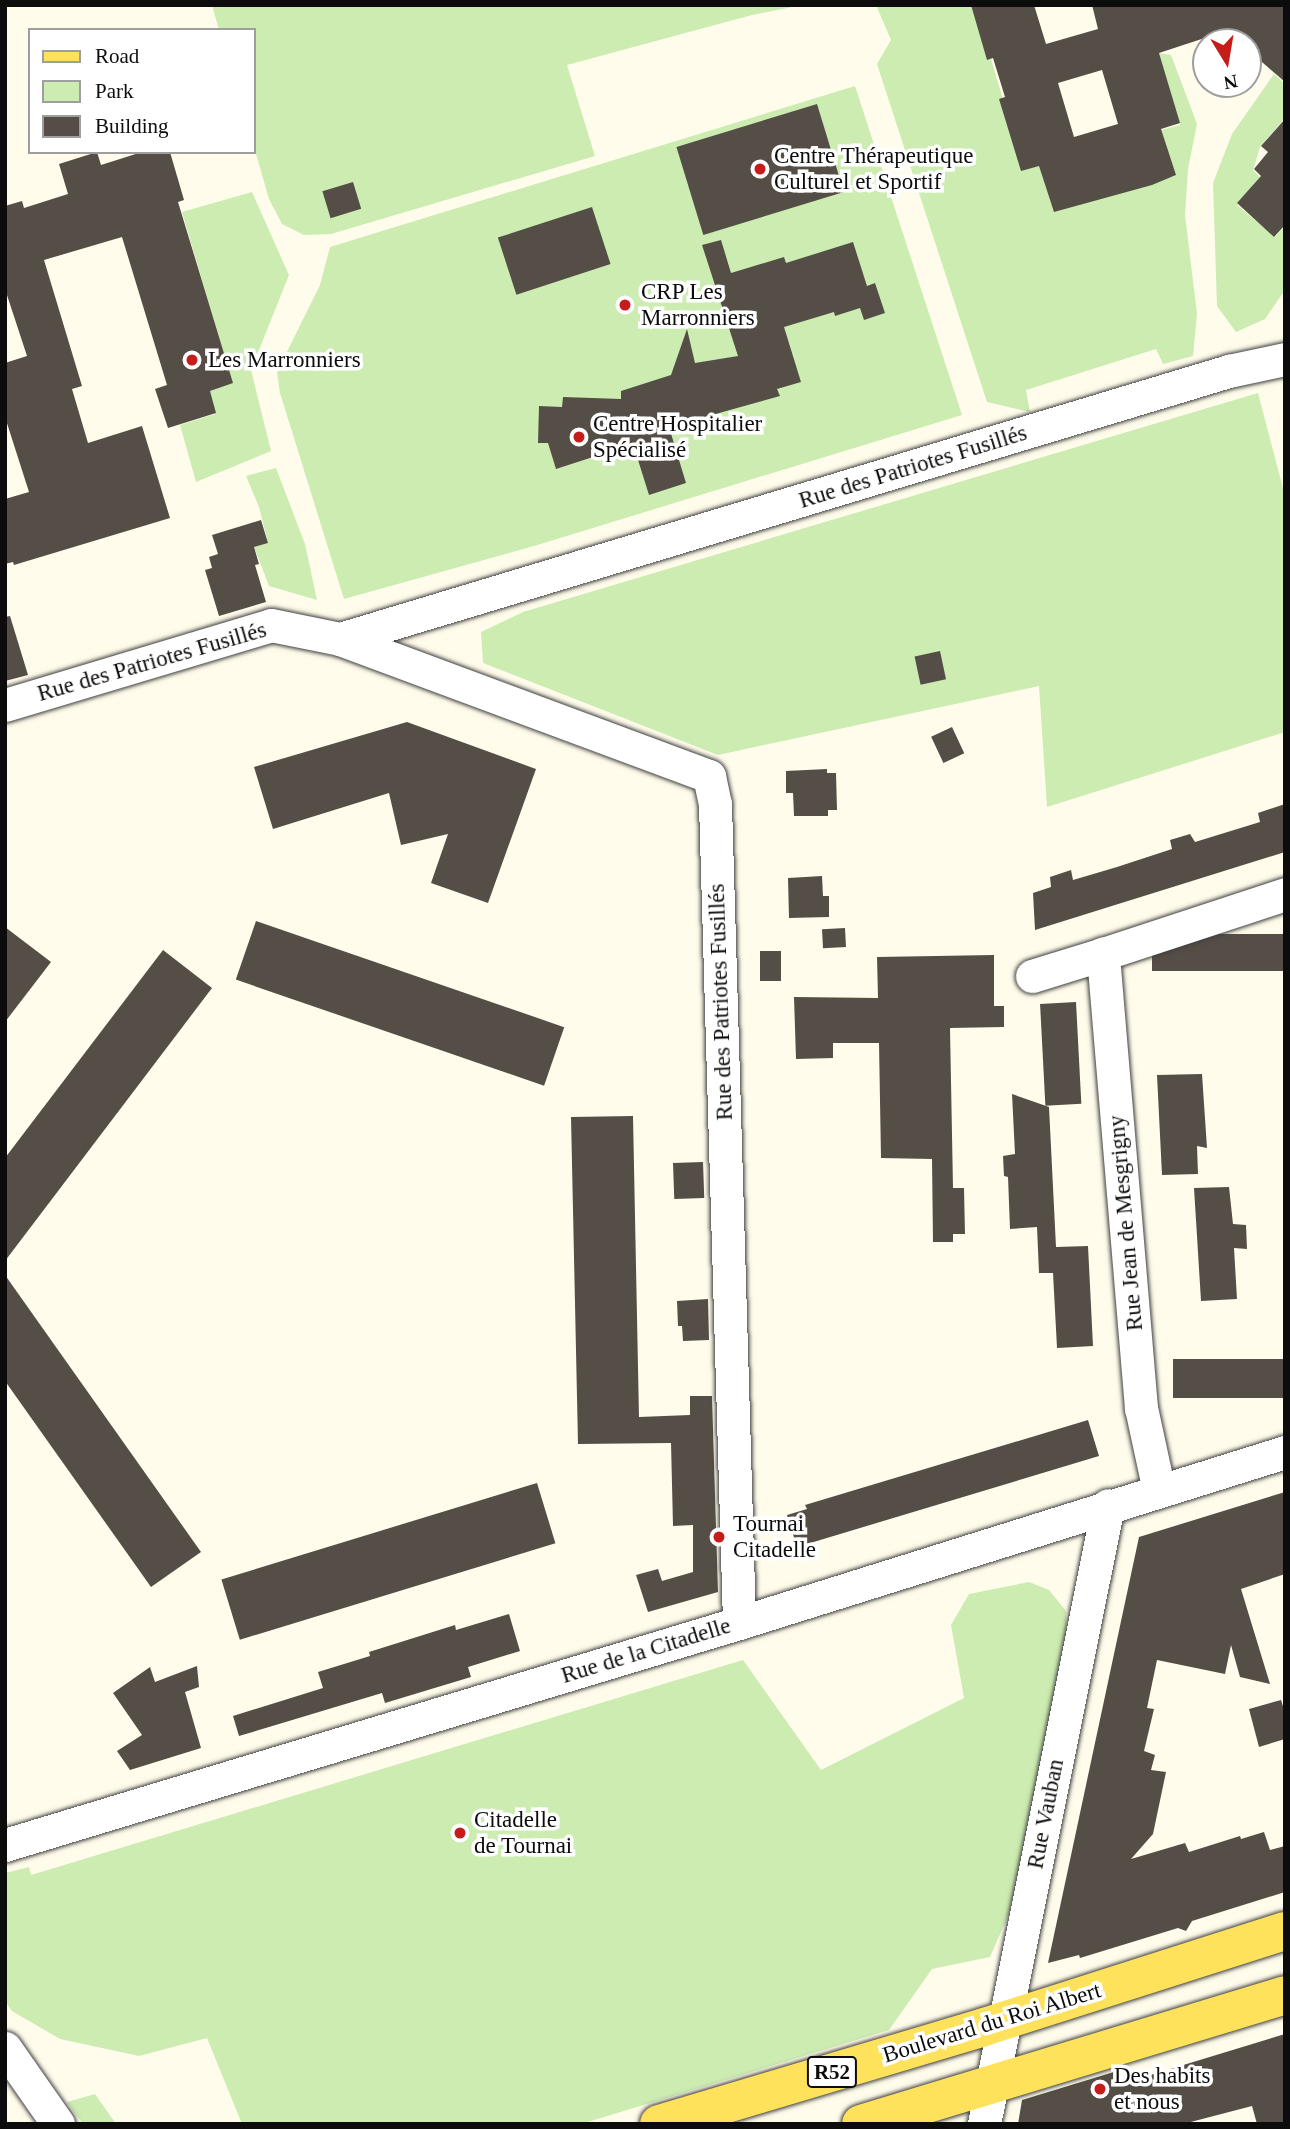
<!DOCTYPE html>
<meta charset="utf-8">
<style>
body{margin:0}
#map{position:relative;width:1290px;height:2129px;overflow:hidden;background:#fffceb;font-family:"Times New Roman",serif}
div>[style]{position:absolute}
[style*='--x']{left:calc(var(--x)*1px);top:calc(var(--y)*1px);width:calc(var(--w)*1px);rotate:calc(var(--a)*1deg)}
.green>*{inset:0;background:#ccecb2}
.building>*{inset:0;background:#554e47;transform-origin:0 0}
.roads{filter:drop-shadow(0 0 2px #3f3f3f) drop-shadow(0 0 2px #3f3f3f)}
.minor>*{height:33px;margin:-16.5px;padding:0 16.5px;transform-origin:16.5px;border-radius:16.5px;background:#fff}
.major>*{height:38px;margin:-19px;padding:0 19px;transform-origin:19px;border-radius:19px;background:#ffe25b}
.dots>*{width:19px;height:19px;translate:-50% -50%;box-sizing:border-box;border:4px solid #fff;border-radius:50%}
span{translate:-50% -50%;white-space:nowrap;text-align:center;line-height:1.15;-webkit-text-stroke:7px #fff;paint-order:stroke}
.shield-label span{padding:2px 5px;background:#fff;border:2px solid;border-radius:5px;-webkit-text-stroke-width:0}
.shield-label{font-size:21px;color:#0c0c0c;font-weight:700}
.poi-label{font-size:23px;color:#0c0c0c}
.left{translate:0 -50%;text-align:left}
.street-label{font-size:23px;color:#0c0c0c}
.frame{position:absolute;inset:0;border:7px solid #0c0c0c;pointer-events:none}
.legend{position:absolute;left:28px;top:28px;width:228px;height:126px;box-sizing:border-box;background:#fff;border:2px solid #9e9e9e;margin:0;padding:9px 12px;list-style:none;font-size:21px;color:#0c0c0c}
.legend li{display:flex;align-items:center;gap:14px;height:35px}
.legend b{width:35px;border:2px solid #9e9e9e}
.north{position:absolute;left:1192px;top:28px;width:70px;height:70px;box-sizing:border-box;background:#fff;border:2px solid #9e9e9e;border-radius:50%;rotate:169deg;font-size:19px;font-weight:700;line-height:28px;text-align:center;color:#0c0c0c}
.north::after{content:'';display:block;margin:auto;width:24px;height:32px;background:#c61d1a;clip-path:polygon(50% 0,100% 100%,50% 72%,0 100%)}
</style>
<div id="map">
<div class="green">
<div style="clip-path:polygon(212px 5px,802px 5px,752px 15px,567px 65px,595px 156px,331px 234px,304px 235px,282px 224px,269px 199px,254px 147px,254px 30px,219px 30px)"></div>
<div style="clip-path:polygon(876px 5px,975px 5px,1023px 167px,1044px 161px,1128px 190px,1175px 176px,1161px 130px,1180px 125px,1158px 53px,1171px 55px,1197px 124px,1188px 169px,1185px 215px,1197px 314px,1193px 356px,1163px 364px,1156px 349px,1026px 390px,1030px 412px,987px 402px,877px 64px,891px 40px)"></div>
<div style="clip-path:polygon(1274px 74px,1285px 84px,1285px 118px,1260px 147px,1253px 170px,1260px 177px,1237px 205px,1275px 237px,1285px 226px,1285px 290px,1265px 319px,1236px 332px,1217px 306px,1213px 183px,1232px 134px)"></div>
<div style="clip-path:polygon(855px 86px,962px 415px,534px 546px,344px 599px,280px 393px,277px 372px,320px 285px,330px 247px)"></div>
<div style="clip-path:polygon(252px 192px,289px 275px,251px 370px,271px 451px,196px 482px,180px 425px,215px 414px,208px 387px,232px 382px,182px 212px)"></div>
<div style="clip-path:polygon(1258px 393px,1285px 496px,1285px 732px,1047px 807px,1039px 686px,718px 755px,483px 663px,481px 632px,523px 612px)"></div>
<div style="clip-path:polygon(276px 468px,305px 544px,317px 600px,269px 586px,254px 547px,268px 543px,259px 507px,246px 476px)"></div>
<div style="clip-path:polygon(1029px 1582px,1049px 1590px,1066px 1611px,1067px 1644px,1010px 1911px,990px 1957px,932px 1969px,889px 2030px,581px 2124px,242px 2124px,207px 2038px,139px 2056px,60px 2039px,12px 2011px,5px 2001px,5px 1873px,29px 1867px,31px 1875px,743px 1660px,821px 1770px,964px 1698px,951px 1625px,969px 1594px)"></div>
<div style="clip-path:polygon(95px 2094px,116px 2124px,83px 2124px,67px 2102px)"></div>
</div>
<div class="building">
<div style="clip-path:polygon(evenodd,971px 5px,1034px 5px,1046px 44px,1098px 29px,1092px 5px,1285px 5px,1285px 82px,1248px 50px,1248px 42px,1239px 42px,1226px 31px,1159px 53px,1180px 123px,1161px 129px,1176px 175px,1152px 185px,1054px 212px,1039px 166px,1021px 171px,999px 99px,1005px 97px,993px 58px,987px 60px,971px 5px,1102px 70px,1118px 124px,1074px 137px,1058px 83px,1102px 70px)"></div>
<div style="left:817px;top:104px;width:92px;height:147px;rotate:73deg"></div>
<div style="clip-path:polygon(1285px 119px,1285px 225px,1274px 237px,1237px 203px,1261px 176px,1254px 169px,1268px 152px,1261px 146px)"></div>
<div style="clip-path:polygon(97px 152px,101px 165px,142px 152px,170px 152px,184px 200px,178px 202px,233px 383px,210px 391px,216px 413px,168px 428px,155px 389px,167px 385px,122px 237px,44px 260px,82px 386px,72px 389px,88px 443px,142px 426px,170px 518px,14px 565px,13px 562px,5px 564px,5px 499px,29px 492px,5px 417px,5px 363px,27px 356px,5px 289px,5px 206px,22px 201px,24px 208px,68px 194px,59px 164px)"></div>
<div style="left:353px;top:182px;width:28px;height:32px;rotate:73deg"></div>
<div style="left:592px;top:207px;width:60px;height:99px;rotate:72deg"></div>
<div style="clip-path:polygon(721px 240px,731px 273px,784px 257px,786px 263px,853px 242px,867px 286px,875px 283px,885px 313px,864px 320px,860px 308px,835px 316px,834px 312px,784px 327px,801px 382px,777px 389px,780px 396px,669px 427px,686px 483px,649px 495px,633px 444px,556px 469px,548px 443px,538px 443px,539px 406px,562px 407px,563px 397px,621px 399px,621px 391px,671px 375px,687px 329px,695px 363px,738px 356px,702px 245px)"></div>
<div style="clip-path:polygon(261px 520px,268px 543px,254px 547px,259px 564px,255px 565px,266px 602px,219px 616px,205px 570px,212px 568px,209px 557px,218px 554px,212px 535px)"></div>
<div style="clip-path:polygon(10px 616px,28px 675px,5px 681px,5px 617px)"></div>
<div style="left:940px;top:651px;width:29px;height:26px;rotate:78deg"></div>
<div style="clip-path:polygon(407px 722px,536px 769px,488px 903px,431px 883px,448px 834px,401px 845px,389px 793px,273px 829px,254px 767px)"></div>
<div style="left:952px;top:727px;width:29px;height:23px;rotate:65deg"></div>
<div style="clip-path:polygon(827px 769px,827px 773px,836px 773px,837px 810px,828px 810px,828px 816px,794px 816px,793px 793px,786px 793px,786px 771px)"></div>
<div style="clip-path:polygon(1285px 804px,1285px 852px,1035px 930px,1033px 893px,1051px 887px,1050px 877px,1071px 870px,1073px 880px,1117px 867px,1172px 849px,1170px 840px,1190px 834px,1195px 842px,1260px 822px,1258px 813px)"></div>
<div style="clip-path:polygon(822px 876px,823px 896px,829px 896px,829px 917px,789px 918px,788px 878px)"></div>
<div style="left:256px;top:921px;width:326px;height:62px;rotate:19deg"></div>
<div style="clip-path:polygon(5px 927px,51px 962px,5px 1022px)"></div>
<div style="left:845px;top:928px;width:19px;height:23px;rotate:87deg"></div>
<div style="left:1285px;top:934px;width:37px;height:133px;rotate:90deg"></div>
<div style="clip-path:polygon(163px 950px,212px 988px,5px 1261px,5px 1158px)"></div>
<div style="left:760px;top:951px;width:21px;height:30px"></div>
<div style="clip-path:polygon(994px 955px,994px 1006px,1004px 1006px,1004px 1027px,950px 1028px,953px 1188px,964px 1188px,965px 1234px,953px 1234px,953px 1242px,933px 1242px,932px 1159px,881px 1158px,879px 1043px,833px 1043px,833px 1058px,796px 1059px,794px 997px,878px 998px,877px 957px)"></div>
<div style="left:1076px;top:1002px;width:102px;height:36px;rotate:87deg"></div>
<div style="clip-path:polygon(1202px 1074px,1207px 1148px,1197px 1146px,1198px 1174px,1162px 1175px,1157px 1075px)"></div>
<div style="clip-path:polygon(1012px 1094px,1049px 1107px,1056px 1247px,1088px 1246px,1093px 1346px,1057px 1348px,1053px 1273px,1039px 1273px,1037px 1227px,1010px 1229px,1008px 1177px,1004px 1176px,1003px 1156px,1015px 1154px)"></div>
<div style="clip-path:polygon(633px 1116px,639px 1417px,690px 1415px,690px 1396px,712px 1396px,718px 1592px,648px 1612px,636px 1575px,658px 1569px,662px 1581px,693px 1572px,693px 1525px,673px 1526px,671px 1443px,578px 1444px,571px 1117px)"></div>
<div style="left:703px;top:1162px;width:36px;height:30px;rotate:88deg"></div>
<div style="clip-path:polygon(1229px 1187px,1233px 1224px,1246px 1225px,1247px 1249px,1234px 1248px,1237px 1299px,1201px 1301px,1194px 1188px)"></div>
<div style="clip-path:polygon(5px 1275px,201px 1552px,151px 1587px,5px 1381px)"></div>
<div style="clip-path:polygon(708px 1299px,709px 1340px,683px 1341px,682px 1326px,678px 1326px,677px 1301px)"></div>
<div style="left:1285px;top:1359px;width:39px;height:112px;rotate:90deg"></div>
<div style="clip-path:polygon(1088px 1420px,1099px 1456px,797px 1547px,787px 1515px,807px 1509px,805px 1505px)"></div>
<div style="left:537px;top:1483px;width:63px;height:330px;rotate:73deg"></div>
<div style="clip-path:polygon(1285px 1492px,1285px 1574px,1241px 1589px,1270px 1684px,1240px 1677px,1231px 1645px,1225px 1674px,1157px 1660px,1147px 1708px,1154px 1709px,1144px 1751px,1155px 1755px,1151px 1770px,1166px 1772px,1153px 1834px,1131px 1859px,1185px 1843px,1189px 1852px,1240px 1836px,1241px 1839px,1264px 1832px,1270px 1850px,1285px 1846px,1285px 1892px,1192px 1921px,1186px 1931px,1178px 1928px,1080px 1958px,1079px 1955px,1048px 1963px,1139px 1537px)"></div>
<div style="clip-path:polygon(509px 1614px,520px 1651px,468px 1667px,471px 1677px,385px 1703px,382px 1693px,239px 1736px,233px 1716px,323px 1688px,318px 1672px,370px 1656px,369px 1652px,455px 1625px,456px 1630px)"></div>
<div style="clip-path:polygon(197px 1666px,199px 1687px,185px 1692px,201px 1748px,130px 1770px,117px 1751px,142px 1735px,113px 1693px,150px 1667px,155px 1682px)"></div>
<div style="clip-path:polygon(1281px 1700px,1285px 1713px,1285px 1739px,1259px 1747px,1249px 1709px)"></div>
<div style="clip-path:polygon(1285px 2034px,1285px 2124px,1257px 2124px,1252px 2106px,1183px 2124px,1018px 2124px,1022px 2100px,1117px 2071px,1121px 2084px)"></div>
</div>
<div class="roads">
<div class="minor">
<div style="--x:340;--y:639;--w:929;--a:-16.78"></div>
<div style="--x:1229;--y:371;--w:57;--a:-12.1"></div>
<div style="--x:5;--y:705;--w:278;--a:-16.7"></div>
<div style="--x:271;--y:625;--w:70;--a:11.5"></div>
<div style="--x:340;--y:639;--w:394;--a:20.4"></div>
<div style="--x:709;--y:776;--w:29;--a:78"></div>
<div style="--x:715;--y:804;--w:819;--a:88.32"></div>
<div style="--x:1032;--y:976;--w:74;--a:-17.2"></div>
<div style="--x:1159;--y:1491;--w:85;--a:-102.2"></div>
<div style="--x:1141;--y:1408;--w:456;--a:-94.8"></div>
<div style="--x:1103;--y:954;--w:192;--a:-18.2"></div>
<div style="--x:5;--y:1845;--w:767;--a:-16.83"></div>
<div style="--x:739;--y:1623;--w:572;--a:-17.39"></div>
<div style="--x:5;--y:2048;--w:93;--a:55.1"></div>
<div style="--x:984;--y:2124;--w:631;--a:-78.67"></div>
</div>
<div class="major">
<div style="--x:659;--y:2124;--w:339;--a:-16.6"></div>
<div style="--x:984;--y:2027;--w:316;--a:-17.7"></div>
<div style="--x:861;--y:2124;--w:443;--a:-16.9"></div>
</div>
</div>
<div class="dots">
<div style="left:760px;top:169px;background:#c61d1a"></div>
<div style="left:625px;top:305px;background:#c61d1a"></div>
<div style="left:192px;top:360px;background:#c61d1a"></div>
<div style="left:579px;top:437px;background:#c61d1a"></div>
<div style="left:719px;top:1537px;background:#c61d1a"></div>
<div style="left:460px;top:1833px;background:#c61d1a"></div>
<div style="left:1100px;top:2089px;background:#c61d1a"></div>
</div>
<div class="shield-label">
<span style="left:832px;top:2072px">R52</span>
</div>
<div class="poi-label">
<span class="left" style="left:774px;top:169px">Centre Thérapeutique<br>Culturel et Sportif</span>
<span class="left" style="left:641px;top:305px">CRP Les<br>Marronniers</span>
<span class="left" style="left:208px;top:360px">Les Marronniers</span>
<span class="left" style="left:593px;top:437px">Centre Hospitalier<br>Spécialisé</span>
<span class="left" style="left:733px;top:1537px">Tournai<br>Citadelle</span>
<span class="left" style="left:474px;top:1833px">Citadelle<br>de Tournai</span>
<span class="left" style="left:1114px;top:2089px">Des habits<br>et nous</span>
</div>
<div class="street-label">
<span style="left:913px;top:467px;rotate:-17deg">Rue des Patriotes Fusillés</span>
<span style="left:152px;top:662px;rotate:-16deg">Rue des Patriotes Fusillés</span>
<span style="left:721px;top:1002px;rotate:-92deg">Rue des Patriotes Fusillés</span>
<span style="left:1126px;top:1223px;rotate:-95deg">Rue Jean de Mesgrigny</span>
<span style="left:646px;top:1651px;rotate:-17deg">Rue de la Citadelle</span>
<span style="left:1046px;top:1814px;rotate:-79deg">Rue Vauban</span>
<span style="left:992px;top:2023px;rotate:-17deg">Boulevard du Roi Albert</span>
</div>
<div class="frame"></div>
<ul class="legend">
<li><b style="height:9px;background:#ffe25b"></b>Road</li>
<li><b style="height:19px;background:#ccecb2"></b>Park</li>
<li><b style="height:19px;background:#554e47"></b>Building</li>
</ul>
<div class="north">N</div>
</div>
